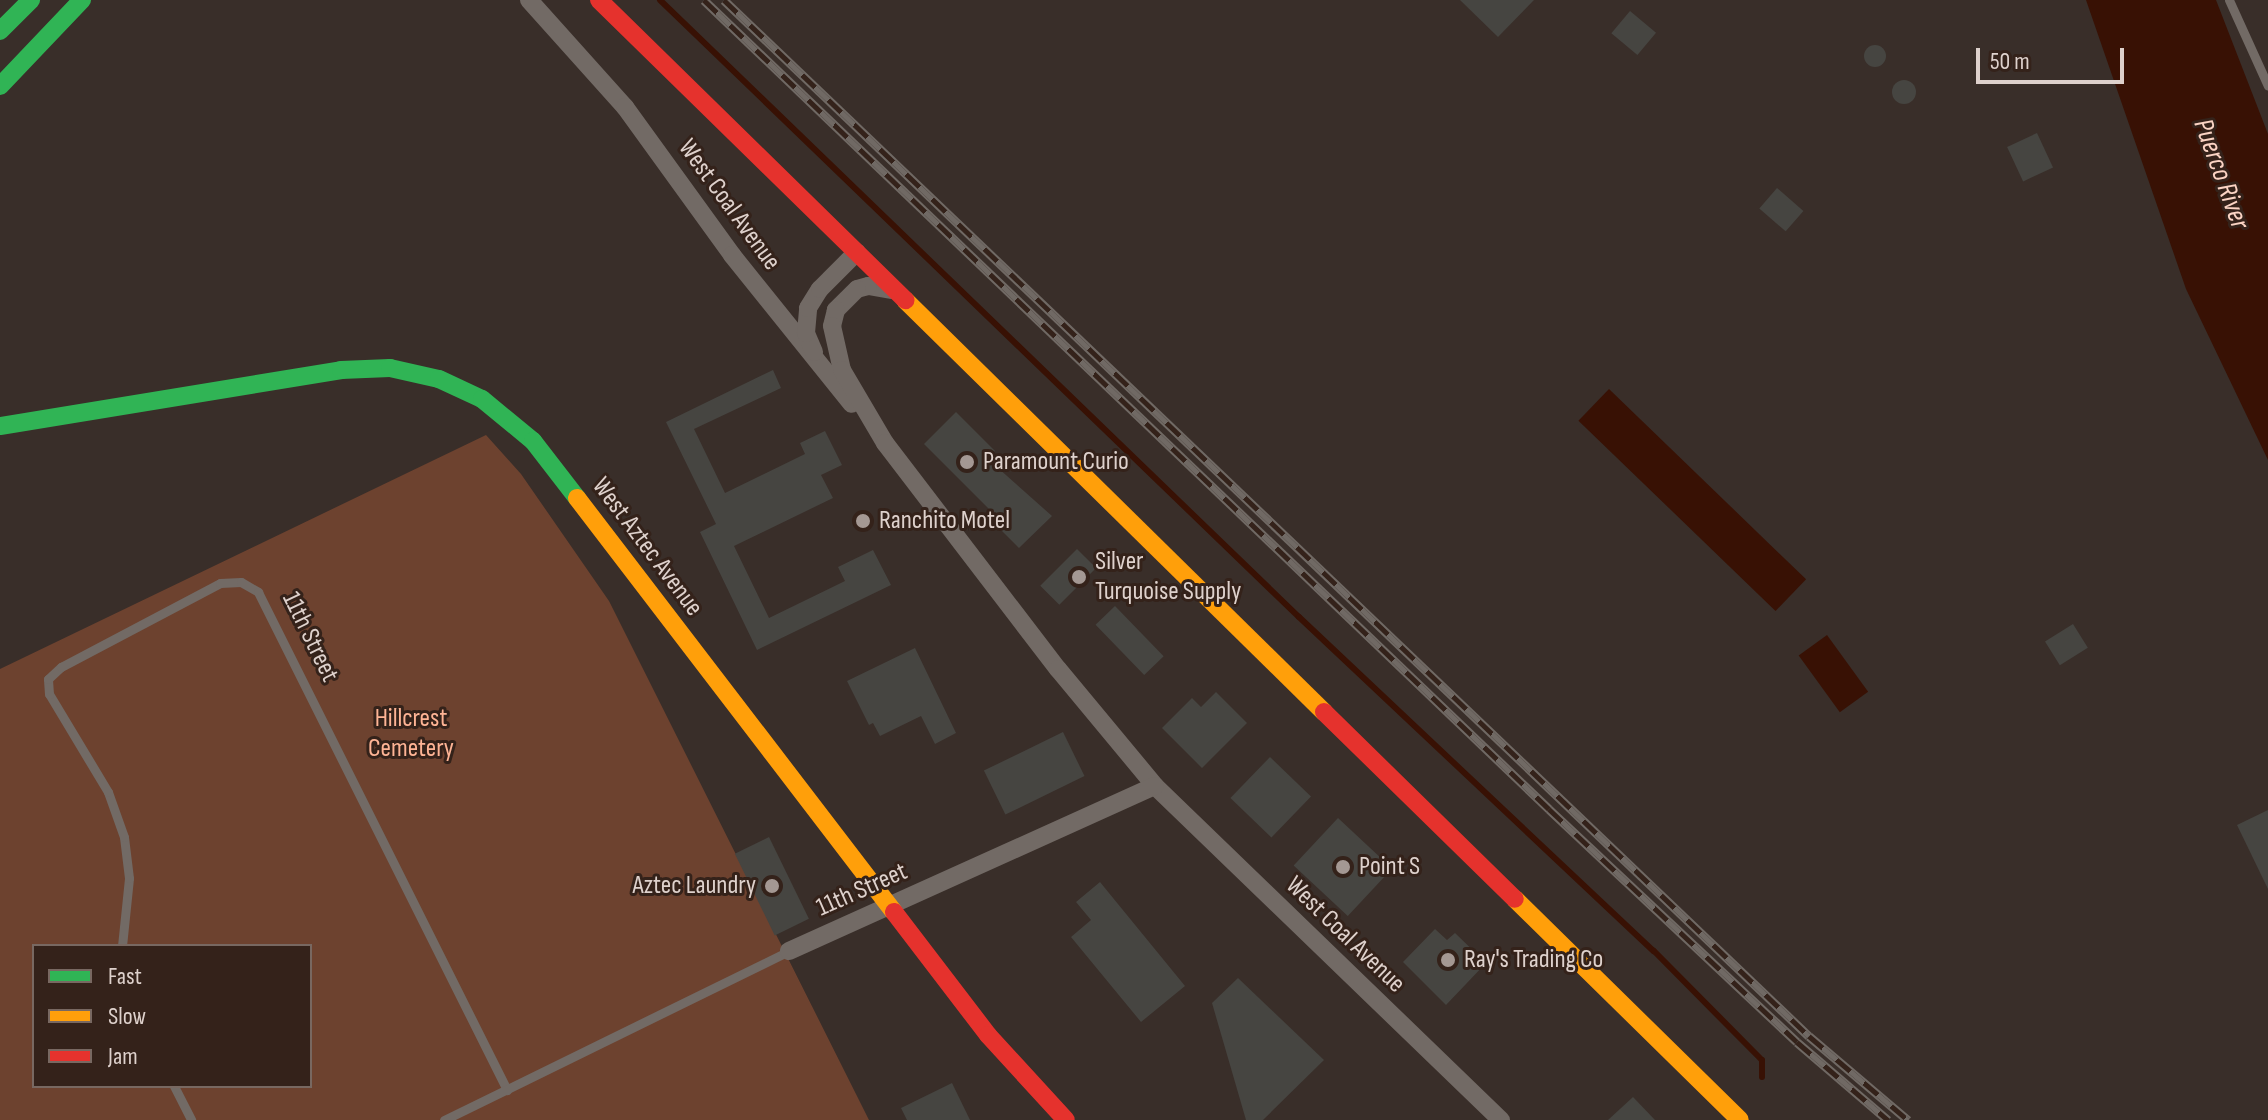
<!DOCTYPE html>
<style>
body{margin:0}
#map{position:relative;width:2268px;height:1120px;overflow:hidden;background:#392e29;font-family:"Sofia Sans Condensed",sans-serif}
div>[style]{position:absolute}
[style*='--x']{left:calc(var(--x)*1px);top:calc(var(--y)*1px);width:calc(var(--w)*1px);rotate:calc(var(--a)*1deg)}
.green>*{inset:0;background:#6d422f}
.water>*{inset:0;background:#381104;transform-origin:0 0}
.stream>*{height:6px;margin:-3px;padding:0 3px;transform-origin:3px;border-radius:3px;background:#381104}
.building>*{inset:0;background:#464541;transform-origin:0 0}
.round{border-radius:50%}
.lane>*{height:9px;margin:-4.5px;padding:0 4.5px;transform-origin:4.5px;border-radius:4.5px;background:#726a65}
.street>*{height:18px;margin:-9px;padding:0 9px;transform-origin:9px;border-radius:9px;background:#726a65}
.fast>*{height:18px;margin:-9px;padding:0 9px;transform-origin:9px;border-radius:9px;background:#30b455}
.slow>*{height:18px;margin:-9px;padding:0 9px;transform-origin:9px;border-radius:9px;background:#ff9f0a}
.jam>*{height:18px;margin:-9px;padding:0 9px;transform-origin:9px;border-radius:9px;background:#e5322d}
.rail>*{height:9px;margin-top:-4.5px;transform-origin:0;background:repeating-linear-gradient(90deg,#34221a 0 18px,#706964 0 36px);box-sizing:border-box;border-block:2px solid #706964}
.dots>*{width:22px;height:22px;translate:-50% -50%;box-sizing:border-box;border:4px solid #34221a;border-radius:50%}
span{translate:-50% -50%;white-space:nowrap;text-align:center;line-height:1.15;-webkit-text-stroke:6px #34221a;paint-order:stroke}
.street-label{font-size:26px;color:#ded1cc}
.poi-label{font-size:26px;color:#ded1cc}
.left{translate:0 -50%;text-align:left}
.right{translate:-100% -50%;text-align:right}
.park-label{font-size:26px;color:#feb495}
.water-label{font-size:28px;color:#fbd4c4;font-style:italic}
.legend{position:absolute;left:32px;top:944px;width:280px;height:144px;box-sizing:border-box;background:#34221a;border:2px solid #786861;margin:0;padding:10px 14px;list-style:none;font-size:24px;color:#ded1cc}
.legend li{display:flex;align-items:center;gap:16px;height:40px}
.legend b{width:40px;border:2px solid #786861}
.scale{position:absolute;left:1976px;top:48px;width:148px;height:36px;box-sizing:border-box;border:4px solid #ded1cc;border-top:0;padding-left:10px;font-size:24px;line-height:28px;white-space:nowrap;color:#ded1cc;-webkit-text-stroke:6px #34221a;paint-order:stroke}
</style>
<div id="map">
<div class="green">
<div style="clip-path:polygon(evenodd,486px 435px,521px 474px,609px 601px,869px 1120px,0 1120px,0 669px,486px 435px,34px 946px,310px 946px,310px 1086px,34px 1086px,34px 946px)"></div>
</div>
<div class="water">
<div style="clip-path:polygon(2086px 0,2216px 0,2268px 134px,2268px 460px,2186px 289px)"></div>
<div style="left:1609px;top:389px;width:274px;height:44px;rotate:44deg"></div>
<div style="left:1827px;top:635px;width:70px;height:35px;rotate:54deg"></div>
</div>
<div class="stream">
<div style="--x:660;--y:0;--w:888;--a:44"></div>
<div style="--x:1299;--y:617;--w:487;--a:43.3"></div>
<div style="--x:1654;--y:951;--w:153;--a:45.3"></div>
<div style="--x:1762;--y:1060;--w:17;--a:90"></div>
</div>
<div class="building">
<div style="clip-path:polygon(1460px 0,1534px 0,1498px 37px)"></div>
<div style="left:1630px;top:11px;width:34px;height:29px;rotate:40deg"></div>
<div class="round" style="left:1864px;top:45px;width:22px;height:22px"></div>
<div class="round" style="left:1892px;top:80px;width:24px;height:24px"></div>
<div style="left:2037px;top:133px;width:38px;height:33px;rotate:65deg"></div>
<div style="left:1777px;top:188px;width:35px;height:27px;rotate:41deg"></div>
<div style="clip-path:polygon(773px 370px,781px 388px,694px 429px,725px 493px,805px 454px,800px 443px,825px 431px,842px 465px,821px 475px,833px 498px,734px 546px,769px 618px,845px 581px,838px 567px,873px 550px,891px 585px,757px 650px,700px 532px,716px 524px,666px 422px)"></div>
<div style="clip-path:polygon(956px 412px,995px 451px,988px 459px,1052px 516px,1019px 548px,989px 518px,994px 514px,924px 444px)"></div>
<div style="left:1077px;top:549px;width:27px;height:52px;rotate:45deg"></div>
<div style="left:1115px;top:606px;width:70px;height:27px;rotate:46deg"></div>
<div style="left:2073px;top:624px;width:28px;height:33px;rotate:58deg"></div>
<div style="clip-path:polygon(915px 648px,956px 733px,935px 744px,921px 716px,880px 736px,873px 723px,869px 725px,847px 681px)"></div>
<div style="clip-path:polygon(1216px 692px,1247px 723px,1202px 768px,1162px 728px,1192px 698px,1201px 707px)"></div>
<div style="left:1063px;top:732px;width:49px;height:88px;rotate:64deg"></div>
<div style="left:1270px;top:757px;width:57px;height:57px;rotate:44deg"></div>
<div style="clip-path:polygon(2268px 810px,2268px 889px,2237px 825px)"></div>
<div style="left:1338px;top:818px;width:74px;height:65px;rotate:43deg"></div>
<div style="left:769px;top:837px;width:91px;height:38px;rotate:64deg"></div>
<div style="clip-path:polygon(1100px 882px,1185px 986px,1141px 1022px,1071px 937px,1091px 920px,1076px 902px)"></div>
<div style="clip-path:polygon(1435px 929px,1447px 940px,1455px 933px,1486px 963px,1446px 1005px,1403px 962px)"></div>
<div style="clip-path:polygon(1238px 978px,1324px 1060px,1263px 1120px,1246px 1120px,1212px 1003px)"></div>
<div style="clip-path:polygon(952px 1083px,970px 1120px,907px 1120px,901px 1108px)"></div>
<div style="clip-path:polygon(1633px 1097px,1655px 1120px,1608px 1120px)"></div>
</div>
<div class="lane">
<div style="--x:2229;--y:0;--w:94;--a:65.6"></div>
<div style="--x:122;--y:946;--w:68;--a:-84.1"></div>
<div style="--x:129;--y:878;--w:41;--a:-97"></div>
<div style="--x:124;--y:837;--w:48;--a:-109.6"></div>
<div style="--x:108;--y:792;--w:114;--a:-121"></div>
<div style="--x:49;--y:694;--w:15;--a:-94"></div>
<div style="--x:48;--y:679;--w:18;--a:-43"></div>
<div style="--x:61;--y:667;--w:180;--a:-27.8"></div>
<div style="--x:220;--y:583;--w:21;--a:-3"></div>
<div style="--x:241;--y:582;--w:20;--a:30"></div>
<div style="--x:258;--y:592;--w:557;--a:63.43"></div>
<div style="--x:174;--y:1086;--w:38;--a:63"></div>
<div style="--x:444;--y:1120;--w:384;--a:-26.1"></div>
</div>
<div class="street">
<div style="--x:529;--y:0;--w:144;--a:48.1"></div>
<div style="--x:625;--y:107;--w:183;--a:54.1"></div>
<div style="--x:732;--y:255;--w:191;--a:51.2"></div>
<div style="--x:891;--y:290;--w:23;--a:-170"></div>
<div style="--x:868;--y:286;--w:11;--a:165"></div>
<div style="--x:857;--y:289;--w:30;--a:135"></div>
<div style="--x:836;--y:310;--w:16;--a:104"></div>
<div style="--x:832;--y:326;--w:45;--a:77.2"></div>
<div style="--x:842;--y:370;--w:85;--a:59.5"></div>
<div style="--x:885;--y:443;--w:285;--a:52.6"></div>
<div style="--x:1058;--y:669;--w:152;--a:50.3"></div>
<div style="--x:1155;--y:786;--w:481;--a:44"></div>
<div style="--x:814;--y:352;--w:21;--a:-113"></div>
<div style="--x:806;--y:333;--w:25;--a:-85"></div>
<div style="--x:808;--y:308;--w:22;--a:-58"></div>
<div style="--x:820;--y:289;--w:52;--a:-45"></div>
<div style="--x:789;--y:951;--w:401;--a:-24.3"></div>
</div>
<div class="fast">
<div style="--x:0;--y:31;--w:44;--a:-45"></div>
<div style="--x:0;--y:86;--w:119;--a:-46.4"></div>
<div style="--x:0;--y:426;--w:346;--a:-9.3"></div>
<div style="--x:341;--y:370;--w:49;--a:-2.3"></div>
<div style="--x:390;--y:368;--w:50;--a:12.7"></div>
<div style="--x:439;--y:379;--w:47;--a:24.9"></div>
<div style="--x:482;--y:399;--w:66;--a:39.5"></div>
<div style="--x:533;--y:441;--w:72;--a:52.3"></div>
</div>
<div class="slow">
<div style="--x:905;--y:300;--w:588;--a:44.52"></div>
<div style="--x:577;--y:498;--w:521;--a:52.56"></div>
<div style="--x:1515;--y:899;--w:315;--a:44.5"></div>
</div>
<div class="jam">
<div style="--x:599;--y:0;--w:429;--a:44.4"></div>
<div style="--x:1324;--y:712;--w:267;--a:44.4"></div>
<div style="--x:894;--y:912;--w:155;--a:52.6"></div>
<div style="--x:988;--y:1035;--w:115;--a:47.5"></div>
</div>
<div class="rail">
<div style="--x:704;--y:0;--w:1170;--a:43.75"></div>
<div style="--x:1549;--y:809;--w:340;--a:43.2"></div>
<div style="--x:1797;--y:1042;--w:120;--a:40.6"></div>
<div style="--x:724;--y:0;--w:1500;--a:43.68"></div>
<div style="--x:1809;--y:1036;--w:130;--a:40.3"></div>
</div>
<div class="dots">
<div style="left:967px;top:462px;background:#a49893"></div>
<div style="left:863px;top:521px;background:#a49893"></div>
<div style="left:1079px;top:577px;background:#a49893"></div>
<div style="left:1343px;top:867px;background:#a49893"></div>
<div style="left:772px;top:886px;background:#a49893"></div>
<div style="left:1448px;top:960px;background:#a49893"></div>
</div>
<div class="street-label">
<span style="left:729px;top:205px;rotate:54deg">West Coal Avenue</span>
<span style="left:647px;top:547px;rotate:53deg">West Aztec Avenue</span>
<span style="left:310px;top:637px;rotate:64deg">11th Street</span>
<span style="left:862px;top:890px;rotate:-24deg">11th Street</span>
<span style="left:1345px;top:935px;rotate:44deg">West Coal Avenue</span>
</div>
<div class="poi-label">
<span class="left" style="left:983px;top:462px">Paramount Curio</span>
<span class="left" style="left:879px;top:521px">Ranchito Motel</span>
<span class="left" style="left:1095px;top:577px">Silver<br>Turquoise Supply</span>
<span class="left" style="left:1359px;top:867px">Point S</span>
<span class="right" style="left:756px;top:886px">Aztec Laundry</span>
<span class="left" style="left:1464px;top:960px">Ray's Trading Co</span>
</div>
<div class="park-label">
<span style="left:411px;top:734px">Hillcrest<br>Cemetery</span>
</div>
<div class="water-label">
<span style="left:2221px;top:174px;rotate:70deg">Puerco River</span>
</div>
<ul class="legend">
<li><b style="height:10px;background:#30b455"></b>Fast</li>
<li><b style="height:10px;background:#ff9f0a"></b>Slow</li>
<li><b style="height:10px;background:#e5322d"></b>Jam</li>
</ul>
<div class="scale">50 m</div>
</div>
